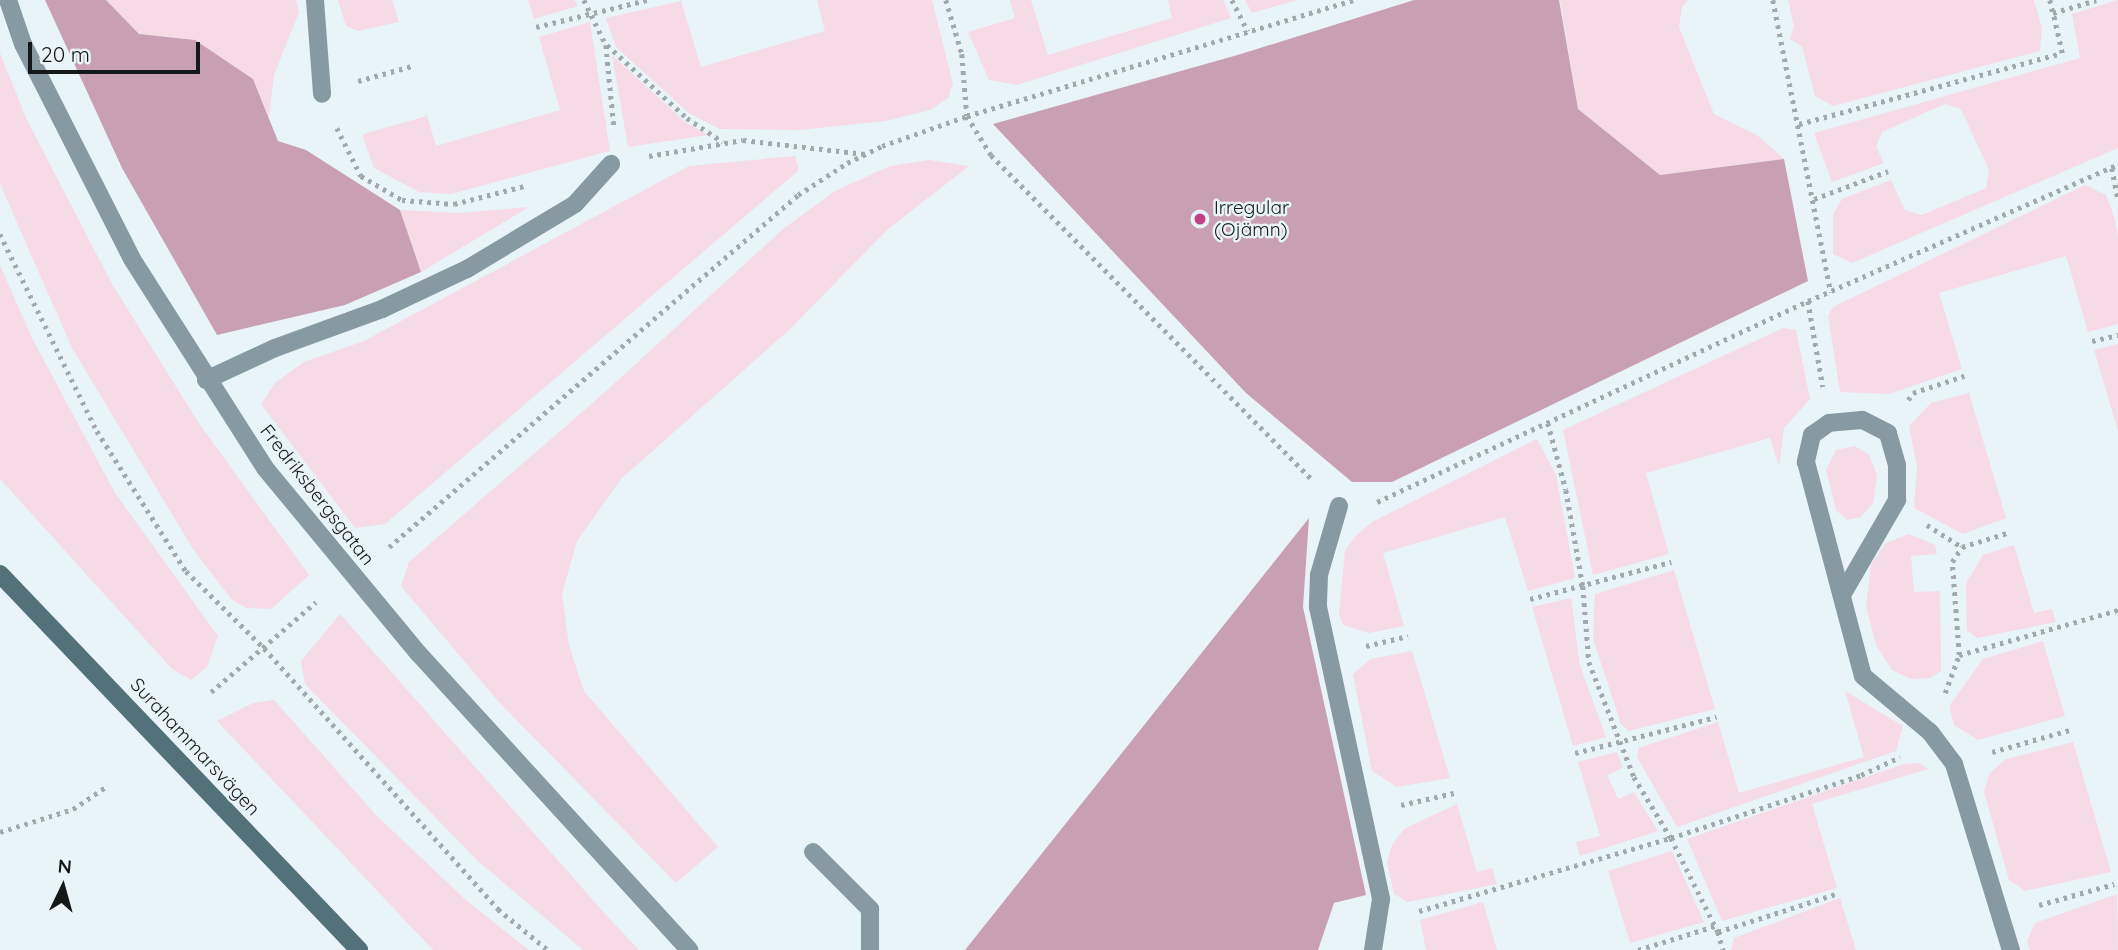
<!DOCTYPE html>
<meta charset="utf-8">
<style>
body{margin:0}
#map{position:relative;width:2118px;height:950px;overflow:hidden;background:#e9f4f8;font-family:Quicksand,sans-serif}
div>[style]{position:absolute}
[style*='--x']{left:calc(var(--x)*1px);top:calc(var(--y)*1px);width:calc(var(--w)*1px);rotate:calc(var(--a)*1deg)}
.green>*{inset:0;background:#f6dae6}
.forest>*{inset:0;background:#c9a0b3}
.path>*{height:4.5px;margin-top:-2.25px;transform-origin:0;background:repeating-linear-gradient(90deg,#a0a9ac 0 3.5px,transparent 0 8.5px)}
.lane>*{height:18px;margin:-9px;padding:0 9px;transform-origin:9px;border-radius:9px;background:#879aa1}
.street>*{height:18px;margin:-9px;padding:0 9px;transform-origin:9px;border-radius:9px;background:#879aa1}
.secondary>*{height:18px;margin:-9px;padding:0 9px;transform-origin:9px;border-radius:9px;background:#53717a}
.dots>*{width:19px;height:19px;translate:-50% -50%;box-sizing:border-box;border:4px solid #e9f4f8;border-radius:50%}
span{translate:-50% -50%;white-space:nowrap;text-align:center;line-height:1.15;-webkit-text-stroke:5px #e9f4f8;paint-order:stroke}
.poi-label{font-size:19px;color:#141819}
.left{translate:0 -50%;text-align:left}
.street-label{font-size:19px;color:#141819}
.north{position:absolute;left:28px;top:852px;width:70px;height:70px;-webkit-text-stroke:5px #e9f4f8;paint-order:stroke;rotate:5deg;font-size:19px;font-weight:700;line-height:28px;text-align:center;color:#141819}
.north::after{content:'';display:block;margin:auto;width:24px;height:32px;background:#141819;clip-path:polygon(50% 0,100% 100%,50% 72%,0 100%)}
.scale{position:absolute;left:28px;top:42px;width:172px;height:32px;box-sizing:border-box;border:4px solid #141819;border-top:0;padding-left:9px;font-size:21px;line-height:24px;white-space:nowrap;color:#141819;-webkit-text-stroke:5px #e9f4f8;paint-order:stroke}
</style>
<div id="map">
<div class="green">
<div style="clip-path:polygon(106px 0,296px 0,299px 12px,274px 75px,269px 117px,253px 79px,195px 40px,139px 34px)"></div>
<div style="clip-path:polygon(338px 0,392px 0,399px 22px,358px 31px,346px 26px)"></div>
<div style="clip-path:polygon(528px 0,574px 0,578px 6px,534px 19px)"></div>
<div style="clip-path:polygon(817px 0,932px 0,953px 84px,948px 98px,930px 110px,885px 121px,800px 130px,720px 129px,690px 114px,616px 47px,606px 18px,681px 1px,701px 67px,825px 31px)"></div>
<div style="clip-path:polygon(1010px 0,1031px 0,1048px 55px,1172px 18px,1168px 0,1223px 0,1231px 18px,1017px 85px,989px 80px,968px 32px,1015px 18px)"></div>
<div style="clip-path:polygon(1245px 0,1297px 0,1252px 13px)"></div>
<div style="clip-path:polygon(1560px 0,1688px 0,1682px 7px,1679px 27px,1714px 114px,1757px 135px,1784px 159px,1660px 175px,1578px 109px)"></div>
<div style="clip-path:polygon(1788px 0,2034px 0,2042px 28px,2040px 51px,1833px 106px,1815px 96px,1802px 47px,1790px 39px,1794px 26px)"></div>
<div style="clip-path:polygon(2118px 0,2118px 148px,1852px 263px,1833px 254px,1833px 214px,1842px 199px,1891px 180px,1905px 210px,1922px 215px,1986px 188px,1989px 170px,1961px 109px,1945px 104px,1882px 132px,1876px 147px,1884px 163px,1832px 182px,1814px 133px,2080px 58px,2072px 14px)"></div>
<div style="clip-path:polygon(590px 22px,610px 151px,451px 194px,419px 192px,374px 168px,362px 135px,370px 132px,427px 116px,436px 146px,560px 110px,539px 37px)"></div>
<div style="clip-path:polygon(0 53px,27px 120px,112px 284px,200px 425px,309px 575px,271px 609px,247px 608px,232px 600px,193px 549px,72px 348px,0 184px)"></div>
<div style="clip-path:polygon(612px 55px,685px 122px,708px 135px,628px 147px)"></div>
<div style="clip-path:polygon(795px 156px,799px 170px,385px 524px,355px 528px,261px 404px,276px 382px,304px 362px,364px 341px,689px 166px)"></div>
<div style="clip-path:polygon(929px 160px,969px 166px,887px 230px,789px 330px,621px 479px,577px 541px,562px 594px,569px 645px,584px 691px,718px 847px,676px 883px,497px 700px,401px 586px,409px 562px,604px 393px,783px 229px,835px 191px,890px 166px)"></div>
<div style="clip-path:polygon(2085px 185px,2106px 195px,2114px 216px,2118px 237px,2118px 324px,2088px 332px,2066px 256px,1939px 293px,1962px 369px,1889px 394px,1840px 392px,1828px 316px,1833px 307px)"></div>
<div style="clip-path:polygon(529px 207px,421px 272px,400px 210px,460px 213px)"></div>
<div style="clip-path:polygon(0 265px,32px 338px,115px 493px,218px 636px,207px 667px,191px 680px,172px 669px,0 479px)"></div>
<div style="clip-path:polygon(1783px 328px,1796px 330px,1810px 399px,1784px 428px,1779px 466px,1770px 438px,1646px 473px,1669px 554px,1593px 575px,1563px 430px)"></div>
<div style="clip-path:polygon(2118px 344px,2118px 431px,2094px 350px)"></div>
<div style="clip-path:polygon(1969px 393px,2006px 518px,1963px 534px,1914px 508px,1917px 467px,1909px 426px,1931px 403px)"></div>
<div style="clip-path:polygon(1537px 439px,1556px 475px,1575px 578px,1528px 591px,1505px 517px,1383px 553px,1404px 626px,1369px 633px,1343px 625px,1339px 613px,1345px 550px,1356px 536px,1372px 522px)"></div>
<div style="clip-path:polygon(1855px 446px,1869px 455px,1877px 476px,1873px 503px,1861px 517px,1847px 520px,1836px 510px,1826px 470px,1836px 450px)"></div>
<div style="clip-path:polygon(1909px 534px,1935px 545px,1937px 554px,1911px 556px,1914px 592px,1940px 591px,1941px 671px,1930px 678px,1911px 679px,1892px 670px,1876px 645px,1866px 607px,1871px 564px,1886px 543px)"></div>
<div style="clip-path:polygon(2014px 545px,2034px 613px,2052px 609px,2056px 622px,1977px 638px,1967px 630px,1966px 583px,1983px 555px)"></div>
<div style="clip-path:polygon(1674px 570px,1715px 709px,1629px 731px,1621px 724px,1593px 639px,1595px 594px)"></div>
<div style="clip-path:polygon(1571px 598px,1580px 666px,1606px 737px,1573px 746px,1532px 607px)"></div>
<div style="clip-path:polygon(340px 614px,607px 916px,639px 950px,583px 950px,479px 862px,305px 684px,301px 661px)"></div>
<div style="clip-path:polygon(2043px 641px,2065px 716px,1978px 740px,1954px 725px,1949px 706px,1983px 659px)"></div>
<div style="clip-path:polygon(1412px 651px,1450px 778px,1397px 787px,1372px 771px,1353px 674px,1371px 659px)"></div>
<div style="clip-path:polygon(1845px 691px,1903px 726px,1896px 751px,1677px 827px,1637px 757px,1639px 748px,1718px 722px,1739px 793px,1864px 757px)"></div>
<div style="clip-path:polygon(274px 700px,376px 815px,467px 901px,529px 950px,433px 950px,217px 721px,253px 703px)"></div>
<div style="clip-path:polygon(2073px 742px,2111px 872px,2025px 891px,2009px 880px,1984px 792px,1989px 774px,2006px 759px)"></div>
<div style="clip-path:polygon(1617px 752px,1623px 768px,1607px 775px,1618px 799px,1634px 792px,1658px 831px,1580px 856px,1576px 842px,1600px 836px,1578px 762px)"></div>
<div style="clip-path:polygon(1919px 763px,1928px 769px,1812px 804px,1837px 888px,1722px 921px,1687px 839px,1904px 764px)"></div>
<div style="clip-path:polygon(1457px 804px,1477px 872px,1492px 868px,1497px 884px,1408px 902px,1394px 894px,1387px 862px,1392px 845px,1404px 829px)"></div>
<div style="clip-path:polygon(1672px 851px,1704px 922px,1630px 943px,1608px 871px)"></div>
<div style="clip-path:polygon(2117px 894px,2118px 950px,2030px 950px,2027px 941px,2035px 923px)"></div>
<div style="clip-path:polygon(1840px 898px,1856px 950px,1731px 950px,1734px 938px)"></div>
<div style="clip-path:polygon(1483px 902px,1497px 950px,1426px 950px,1420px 920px)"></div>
</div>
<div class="forest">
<div style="clip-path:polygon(45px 0,106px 0,139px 34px,195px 40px,253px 79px,278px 141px,306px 150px,400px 210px,421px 272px,345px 305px,217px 335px,122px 168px)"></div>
<div style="clip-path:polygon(1414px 0,1559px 0,1578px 109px,1660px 175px,1784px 159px,1808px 281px,1392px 482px,1352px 482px,1246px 393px,993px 124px,1241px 54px)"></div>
<div style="clip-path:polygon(1309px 518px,1303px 607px,1366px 895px,1334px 903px,1318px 950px,965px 950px)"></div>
</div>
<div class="path">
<div style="--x:584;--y:0;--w:50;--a:63.9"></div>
<div style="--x:606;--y:45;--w:81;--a:84.4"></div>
<div style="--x:946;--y:0;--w:56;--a:73.5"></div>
<div style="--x:962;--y:54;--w:62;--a:85.4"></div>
<div style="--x:967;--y:116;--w:46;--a:58.4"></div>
<div style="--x:991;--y:155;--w:458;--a:45.3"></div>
<div style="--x:1232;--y:0;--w:35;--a:63"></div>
<div style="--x:1773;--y:0;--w:298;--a:78.8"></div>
<div style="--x:2050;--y:0;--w:13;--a:77"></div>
<div style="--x:536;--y:27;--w:114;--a:-13.7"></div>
<div style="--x:607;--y:45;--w:108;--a:42.4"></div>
<div style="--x:687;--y:118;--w:43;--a:33.7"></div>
<div style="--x:358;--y:81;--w:56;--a:-15.5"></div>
<div style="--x:1799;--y:124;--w:272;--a:-15.1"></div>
<div style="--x:2062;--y:53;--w:41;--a:-102.7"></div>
<div style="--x:2053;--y:13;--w:45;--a:-16.8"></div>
<div style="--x:337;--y:128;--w:54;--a:63.4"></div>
<div style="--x:361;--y:176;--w:48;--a:30.3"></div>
<div style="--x:402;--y:200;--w:52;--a:4.4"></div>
<div style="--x:454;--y:204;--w:72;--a:-14.4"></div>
<div style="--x:649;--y:156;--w:95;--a:-9.7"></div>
<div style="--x:743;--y:140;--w:123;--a:6.5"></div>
<div style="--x:2112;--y:168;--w:31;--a:79"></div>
<div style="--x:1814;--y:199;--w:79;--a:-20.7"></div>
<div style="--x:0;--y:234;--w:220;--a:63.8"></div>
<div style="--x:97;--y:431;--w:166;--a:57.6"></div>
<div style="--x:186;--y:571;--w:110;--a:44.6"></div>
<div style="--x:264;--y:648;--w:351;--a:48.1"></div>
<div style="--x:498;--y:909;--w:65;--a:39.4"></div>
<div style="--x:1808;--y:301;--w:87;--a:80.1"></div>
<div style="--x:2092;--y:341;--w:27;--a:-13"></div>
<div style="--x:1908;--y:400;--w:9;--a:-54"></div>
<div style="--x:1913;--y:393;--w:54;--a:-18.4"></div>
<div style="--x:1548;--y:423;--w:69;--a:75"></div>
<div style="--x:1566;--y:490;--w:97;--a:80"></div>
<div style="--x:1583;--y:586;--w:76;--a:85.5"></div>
<div style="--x:1589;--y:662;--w:123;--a:68.6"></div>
<div style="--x:1634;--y:777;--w:71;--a:58.8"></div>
<div style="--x:1671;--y:838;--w:105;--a:63.4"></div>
<div style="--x:1718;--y:932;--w:19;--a:74"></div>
<div style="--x:1377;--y:502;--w:476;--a:-25"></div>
<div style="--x:1808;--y:301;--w:339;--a:-23.8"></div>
<div style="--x:1927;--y:525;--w:41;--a:32.2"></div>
<div style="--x:389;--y:547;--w:540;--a:-40.72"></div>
<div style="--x:798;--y:195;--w:59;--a:-33.1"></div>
<div style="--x:847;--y:163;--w:39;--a:-26"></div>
<div style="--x:882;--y:146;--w:90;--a:-19.4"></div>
<div style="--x:967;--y:116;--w:404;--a:-16.7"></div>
<div style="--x:1530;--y:599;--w:146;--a:-14.7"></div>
<div style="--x:1366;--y:646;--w:43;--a:-13.4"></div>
<div style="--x:1959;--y:655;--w:93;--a:-94.3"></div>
<div style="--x:1952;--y:562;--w:18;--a:-56"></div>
<div style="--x:1962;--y:547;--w:50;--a:-17.4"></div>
<div style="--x:211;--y:692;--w:138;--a:-40.6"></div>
<div style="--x:1945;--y:693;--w:40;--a:-69.8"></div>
<div style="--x:1959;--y:655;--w:165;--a:-15.8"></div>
<div style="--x:1992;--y:752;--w:80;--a:-15.9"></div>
<div style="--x:1575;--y:753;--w:146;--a:-14.3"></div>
<div style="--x:1401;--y:805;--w:54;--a:-12.8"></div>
<div style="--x:0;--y:832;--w:77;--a:-17.5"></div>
<div style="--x:73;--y:809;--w:41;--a:-34.1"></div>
<div style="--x:2039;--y:905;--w:78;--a:-15.6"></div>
<div style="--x:1419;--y:911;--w:262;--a:-16.2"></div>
<div style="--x:1671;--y:838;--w:200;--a:-18.3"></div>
<div style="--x:1861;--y:775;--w:43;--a:-24.8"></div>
<div style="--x:1718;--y:932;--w:127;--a:-17.9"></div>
<div style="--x:1638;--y:950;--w:81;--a:-17.3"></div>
</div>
<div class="lane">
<div style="--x:315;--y:0;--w:94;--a:85.7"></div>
<div style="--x:206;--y:380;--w:76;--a:-24.9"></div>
<div style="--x:275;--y:348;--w:114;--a:-20"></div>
<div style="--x:382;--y:309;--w:94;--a:-25.2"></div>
<div style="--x:467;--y:269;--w:126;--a:-31"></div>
<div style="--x:575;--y:204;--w:54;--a:-48"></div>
<div style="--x:1339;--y:506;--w:72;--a:106.2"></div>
<div style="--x:1319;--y:575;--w:32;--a:92"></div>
<div style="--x:1318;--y:607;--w:299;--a:77.8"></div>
<div style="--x:1381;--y:899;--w:52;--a:98.9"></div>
<div style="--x:1842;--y:595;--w:110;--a:-59.9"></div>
<div style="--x:1897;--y:500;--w:35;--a:-90"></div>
<div style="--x:1897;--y:465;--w:33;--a:-106"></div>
<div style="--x:1888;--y:433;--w:29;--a:-153"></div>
<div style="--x:1862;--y:420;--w:33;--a:175"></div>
<div style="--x:1829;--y:423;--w:21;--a:145"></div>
<div style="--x:1812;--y:435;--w:28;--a:103"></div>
<div style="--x:1806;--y:462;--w:221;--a:75.1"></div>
<div style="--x:1863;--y:676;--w:87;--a:39.9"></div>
<div style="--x:1930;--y:732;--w:40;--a:53"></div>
<div style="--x:1954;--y:764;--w:195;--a:73"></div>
<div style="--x:813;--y:852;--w:81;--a:45"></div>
<div style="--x:870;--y:909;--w:41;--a:90"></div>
</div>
<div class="street">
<div style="--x:8;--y:0;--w:46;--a:71.2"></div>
<div style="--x:23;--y:44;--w:241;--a:63.1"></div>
<div style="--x:132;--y:259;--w:248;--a:57.5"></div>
<div style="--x:265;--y:468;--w:241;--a:50.4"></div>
<div style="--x:419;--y:654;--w:401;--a:47.6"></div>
</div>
<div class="secondary">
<div style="--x:0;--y:574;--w:520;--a:46.32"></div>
</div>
<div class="dots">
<div style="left:1200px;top:219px;background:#c03f87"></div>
</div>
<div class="poi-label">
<span class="left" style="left:1214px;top:219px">Irregular<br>(Ojämn)</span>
</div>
<div class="street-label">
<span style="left:317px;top:495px;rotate:52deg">Fredriksbergsgatan</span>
<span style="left:195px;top:747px;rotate:47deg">Surahammarsvägen</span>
</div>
<div class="north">N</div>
<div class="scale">20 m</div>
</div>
